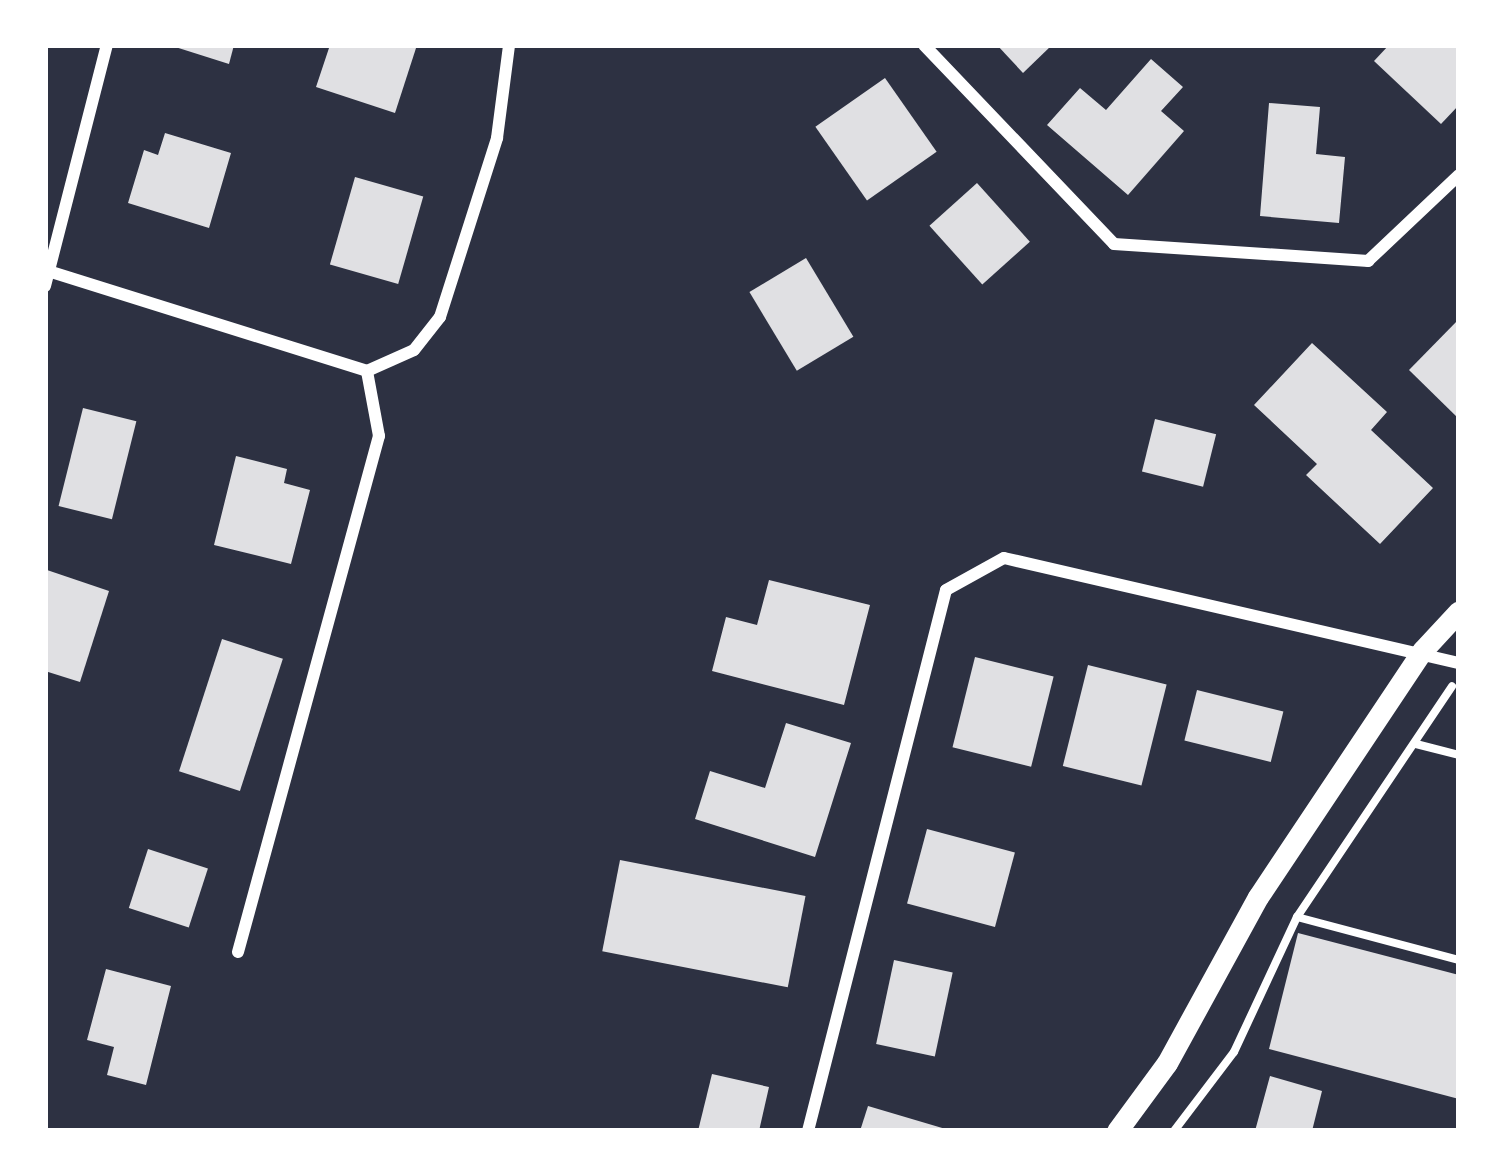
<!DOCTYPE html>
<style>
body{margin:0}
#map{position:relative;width:1504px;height:1176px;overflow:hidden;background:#2d3142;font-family:"Exo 2",sans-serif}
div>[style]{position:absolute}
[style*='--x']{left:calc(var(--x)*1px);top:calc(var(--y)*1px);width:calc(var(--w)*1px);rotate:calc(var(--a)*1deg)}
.building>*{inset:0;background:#e0e0e3;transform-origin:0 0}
.path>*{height:8px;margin:-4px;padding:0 4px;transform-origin:4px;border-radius:4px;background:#fff}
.minor>*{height:12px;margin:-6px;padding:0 6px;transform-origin:6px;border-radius:6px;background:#fff}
.tertiary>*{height:21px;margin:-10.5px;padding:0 10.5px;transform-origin:10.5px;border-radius:10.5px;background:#fff}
span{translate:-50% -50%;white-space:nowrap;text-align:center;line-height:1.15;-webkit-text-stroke:12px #fff;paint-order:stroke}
.frame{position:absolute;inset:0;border:48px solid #fff;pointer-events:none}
</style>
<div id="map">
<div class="building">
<div style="clip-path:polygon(169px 45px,234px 45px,229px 64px)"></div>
<div style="clip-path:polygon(330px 45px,417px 45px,395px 113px,316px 87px)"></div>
<div style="clip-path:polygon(997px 45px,1052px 45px,1023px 73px)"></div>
<div style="clip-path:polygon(1389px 45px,1459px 45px,1459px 105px,1441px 124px,1374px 61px)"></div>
<div style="clip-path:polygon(1151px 59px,1183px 87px,1161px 111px,1184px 131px,1128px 195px,1047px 125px,1080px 88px,1106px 110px)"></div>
<div style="left:885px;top:78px;width:90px;height:85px;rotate:55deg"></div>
<div style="clip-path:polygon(1269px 103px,1320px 107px,1316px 154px,1345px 157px,1339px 223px,1260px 216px)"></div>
<div style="clip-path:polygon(165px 133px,231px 153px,209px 228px,128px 203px,144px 150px,158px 155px)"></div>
<div style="left:355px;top:177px;width:71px;height:91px;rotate:16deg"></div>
<div style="left:977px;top:183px;width:79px;height:64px;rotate:48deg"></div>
<div style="left:806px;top:258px;width:92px;height:66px;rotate:59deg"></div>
<div style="clip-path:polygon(1459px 319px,1459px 419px,1409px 370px)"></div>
<div style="clip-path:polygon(1312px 343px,1387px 412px,1371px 430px,1433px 488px,1380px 544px,1306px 475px,1317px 464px,1254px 405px)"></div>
<div style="left:83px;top:408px;width:55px;height:101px;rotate:14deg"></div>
<div style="left:1155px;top:419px;width:63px;height:54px;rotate:14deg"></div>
<div style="clip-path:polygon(236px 456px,287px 469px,284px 483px,310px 490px,291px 564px,214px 545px)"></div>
<div style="clip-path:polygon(47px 570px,109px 591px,80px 682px,45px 671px)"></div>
<div style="clip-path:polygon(769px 580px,870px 605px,844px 705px,712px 671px,726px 617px,757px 625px)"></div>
<div style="left:222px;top:639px;width:64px;height:139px;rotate:18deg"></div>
<div style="left:975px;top:657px;width:81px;height:93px;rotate:14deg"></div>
<div style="left:1088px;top:665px;width:81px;height:104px;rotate:14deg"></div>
<div style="left:1197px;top:690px;width:89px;height:52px;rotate:14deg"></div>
<div style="clip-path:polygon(786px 723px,851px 743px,815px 857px,695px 819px,710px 771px,765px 788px)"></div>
<div style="left:927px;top:829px;width:91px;height:77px;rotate:15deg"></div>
<div style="left:148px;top:849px;width:63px;height:62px;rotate:18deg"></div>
<div style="left:620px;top:860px;width:189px;height:93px;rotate:11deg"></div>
<div style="clip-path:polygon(1298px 933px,1459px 975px,1459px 1099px,1269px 1049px)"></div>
<div style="left:894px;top:960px;width:60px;height:86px;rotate:12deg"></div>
<div style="clip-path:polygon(106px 969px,171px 986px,146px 1085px,107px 1075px,114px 1047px,87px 1040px)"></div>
<div style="clip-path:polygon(712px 1074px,769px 1087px,759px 1131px,698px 1131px)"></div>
<div style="clip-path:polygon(1270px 1076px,1322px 1091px,1312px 1131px,1255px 1131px)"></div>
<div style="clip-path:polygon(868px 1106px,949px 1130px,949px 1131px,860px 1131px)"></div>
</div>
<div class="path">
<div style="--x:1416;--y:744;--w:44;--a:14.3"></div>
<div style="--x:1297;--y:917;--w:278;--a:-56.1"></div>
<div style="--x:1174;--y:1131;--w:99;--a:-52.8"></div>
<div style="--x:1234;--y:1052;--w:149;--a:-65"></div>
<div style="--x:1297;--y:917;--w:168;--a:14.9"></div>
</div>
<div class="minor">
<div style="--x:924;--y:45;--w:275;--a:46.3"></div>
<div style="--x:1114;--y:244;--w:255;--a:3.8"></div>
<div style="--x:1368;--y:261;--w:125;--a:-43.4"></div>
<div style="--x:45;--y:270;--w:337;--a:17.4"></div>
<div style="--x:45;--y:286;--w:249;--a:-75.6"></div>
<div style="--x:367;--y:371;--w:51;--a:-24.1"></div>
<div style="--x:414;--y:350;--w:42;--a:-51.8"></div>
<div style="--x:440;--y:317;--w:188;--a:-72.3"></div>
<div style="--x:497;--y:138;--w:94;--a:-82.6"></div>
<div style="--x:238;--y:952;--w:535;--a:-74.72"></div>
<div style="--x:379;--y:436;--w:66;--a:-100.5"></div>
<div style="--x:808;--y:1131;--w:558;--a:-75.69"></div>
<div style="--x:946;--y:590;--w:66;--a:-28.9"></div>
<div style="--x:1004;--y:558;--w:467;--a:13"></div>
</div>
<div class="tertiary">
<div style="--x:1117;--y:1131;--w:84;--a:-53.7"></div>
<div style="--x:1167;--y:1063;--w:189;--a:-61.3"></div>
<div style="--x:1258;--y:897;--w:296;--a:-56.3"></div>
<div style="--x:1422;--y:651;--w:54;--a:-47.2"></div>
</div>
<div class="frame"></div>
</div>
